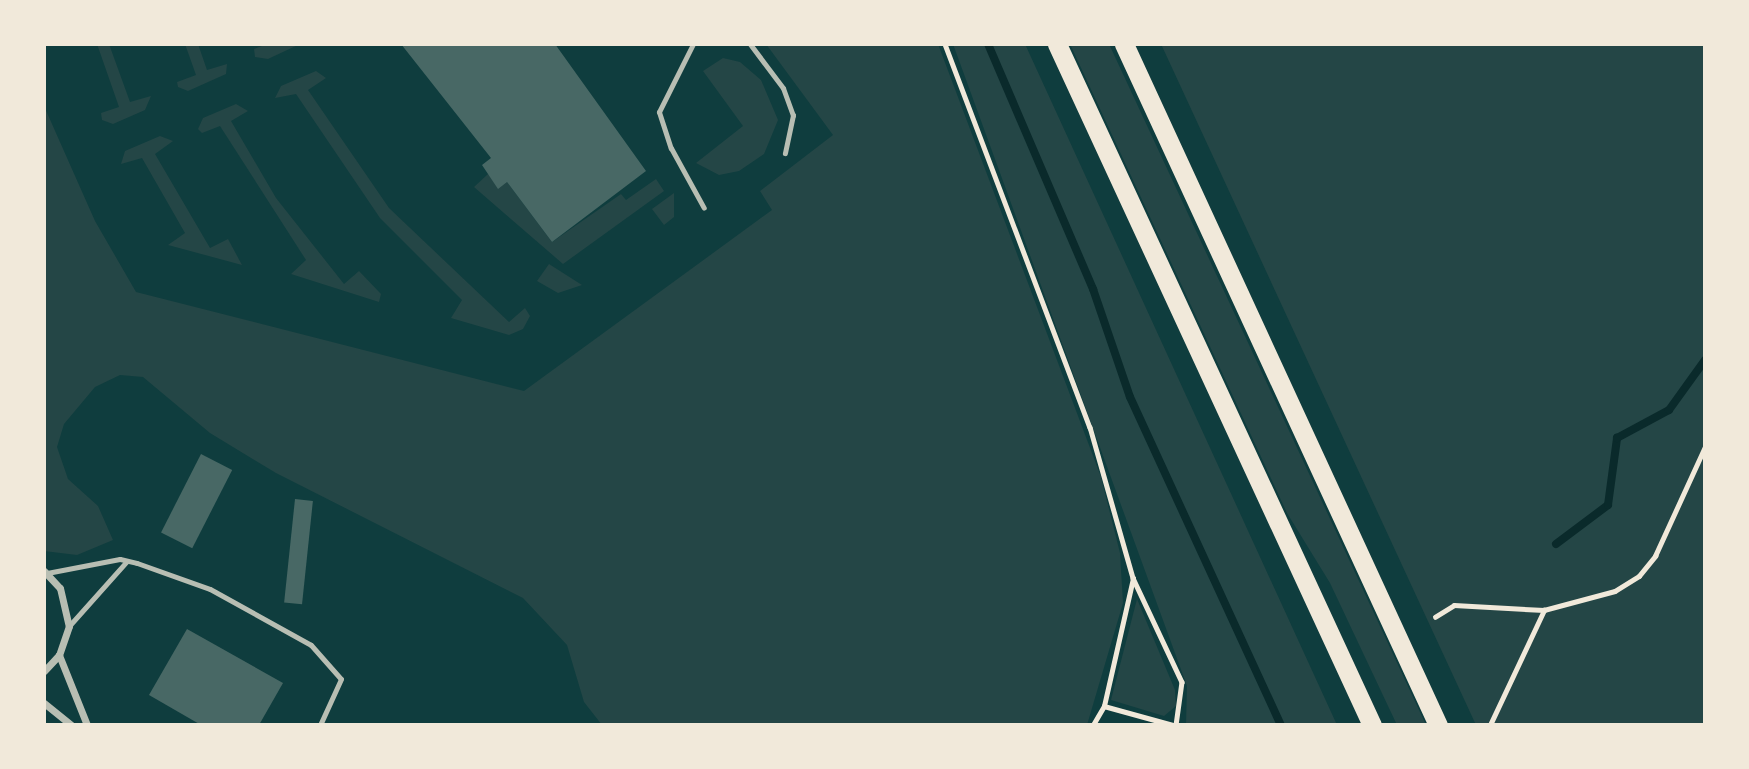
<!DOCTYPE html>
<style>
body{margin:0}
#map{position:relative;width:1749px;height:769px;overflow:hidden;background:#0f3d3e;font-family:"Playfair Display",serif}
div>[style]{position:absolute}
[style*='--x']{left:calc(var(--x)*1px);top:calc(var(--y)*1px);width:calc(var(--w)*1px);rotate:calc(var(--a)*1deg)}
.green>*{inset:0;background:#244646}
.stream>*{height:8px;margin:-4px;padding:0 4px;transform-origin:4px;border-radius:4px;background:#0a2a2b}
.building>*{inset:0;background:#486865;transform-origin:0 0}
.path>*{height:4.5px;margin:-2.25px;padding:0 2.25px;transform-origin:2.25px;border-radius:2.25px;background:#f1e9da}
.service>*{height:5px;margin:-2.5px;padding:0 2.5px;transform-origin:2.5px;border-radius:2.5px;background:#b8beb3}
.minor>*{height:7px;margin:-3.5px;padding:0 3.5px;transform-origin:3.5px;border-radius:3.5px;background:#b8beb3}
.trunk>*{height:19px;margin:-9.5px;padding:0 9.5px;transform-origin:9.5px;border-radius:9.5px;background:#f1e9da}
span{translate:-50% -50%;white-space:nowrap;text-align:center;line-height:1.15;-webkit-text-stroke:5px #f1e9da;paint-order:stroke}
.frame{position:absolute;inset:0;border:46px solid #f1e9da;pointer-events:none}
</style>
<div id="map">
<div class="green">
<div style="clip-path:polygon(97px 44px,109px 44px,130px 102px,151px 96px,145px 110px,113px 124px,102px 120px,101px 113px,119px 107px)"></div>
<div style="clip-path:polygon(185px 44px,198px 44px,207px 70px,227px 64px,226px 74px,188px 91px,178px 87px,177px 82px,196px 75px)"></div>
<div style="clip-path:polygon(267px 44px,300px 44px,268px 59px,255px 57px,254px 49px)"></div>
<div style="clip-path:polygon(766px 44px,938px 44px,1101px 477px,1120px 553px,1123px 603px,1087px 725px,602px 725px,584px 702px,567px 645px,523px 598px,276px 473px,210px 433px,143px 377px,120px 375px,95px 387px,64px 424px,57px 447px,68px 479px,98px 506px,113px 540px,77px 555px,44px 551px,44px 106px,95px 221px,136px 292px,524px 391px,772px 210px,760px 191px,833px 135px)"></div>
<div style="clip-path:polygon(953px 44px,1025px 44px,1337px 725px,1186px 725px,1187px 686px)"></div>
<div style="clip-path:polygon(1070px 44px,1109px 44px,1426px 725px,1397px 725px,1330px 583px,1287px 513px)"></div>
<div style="clip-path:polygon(1161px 44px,1705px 44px,1705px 725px,1476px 725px)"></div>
<div style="clip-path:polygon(723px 58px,740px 62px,761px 80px,778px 120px,764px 154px,739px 171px,719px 175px,696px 163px,743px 126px,703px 71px)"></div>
<div style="clip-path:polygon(316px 71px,326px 78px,308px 90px,389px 208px,509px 322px,525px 308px,530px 316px,523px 329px,509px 335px,451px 318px,462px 300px,380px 218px,296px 94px,275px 98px,281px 86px)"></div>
<div style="clip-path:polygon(236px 104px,248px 111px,231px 121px,276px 198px,344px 284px,359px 271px,381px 294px,379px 302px,291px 274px,306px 260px,220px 126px,202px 133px,198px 129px,203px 118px)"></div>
<div style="clip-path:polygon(160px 136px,173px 141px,155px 154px,210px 248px,228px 239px,242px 265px,168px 245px,185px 233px,142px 158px,121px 164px,125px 151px)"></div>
<div style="clip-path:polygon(488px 174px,507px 182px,552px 242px,621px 194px,626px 200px,656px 179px,664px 191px,563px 264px,474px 187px)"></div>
<div style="clip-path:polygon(674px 193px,674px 217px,664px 225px,652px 209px)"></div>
<div style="clip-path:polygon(549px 264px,582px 285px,558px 293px,537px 281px)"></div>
<div style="clip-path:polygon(1137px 599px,1175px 690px,1176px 706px,1164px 716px,1111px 700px)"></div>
</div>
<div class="stream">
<div style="--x:988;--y:44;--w:267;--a:66.8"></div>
<div style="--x:1093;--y:289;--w:114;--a:71.1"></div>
<div style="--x:1130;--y:397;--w:361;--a:65.3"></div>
<div style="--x:1556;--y:544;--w:65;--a:-36.9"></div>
<div style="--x:1608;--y:505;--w:68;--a:-82.3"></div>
<div style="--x:1617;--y:438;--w:59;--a:-28.3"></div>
<div style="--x:1669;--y:410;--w:62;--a:-54.2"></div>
</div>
<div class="building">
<div style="clip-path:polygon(401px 44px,555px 44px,646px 171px,552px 242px,507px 182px,498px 189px,482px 165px,491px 158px)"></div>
<div style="left:201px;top:454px;width:35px;height:88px;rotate:27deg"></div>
<div style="left:295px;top:499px;width:18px;height:104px;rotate:6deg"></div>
<div style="clip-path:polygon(187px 629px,283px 683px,259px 725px,201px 725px,149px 695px)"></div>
</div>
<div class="path">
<div style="--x:945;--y:44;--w:410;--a:69.3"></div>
<div style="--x:1090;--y:427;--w:157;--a:74.1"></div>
<div style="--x:1133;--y:578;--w:115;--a:64.8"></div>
<div style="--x:1182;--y:682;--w:43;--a:97.9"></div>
<div style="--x:1435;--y:617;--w:22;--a:-32"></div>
<div style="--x:1454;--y:605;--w:90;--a:3.2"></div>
<div style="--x:1544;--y:610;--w:73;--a:-15"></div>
<div style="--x:1615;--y:591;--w:28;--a:-32"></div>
<div style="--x:1639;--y:576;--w:26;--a:-51"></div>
<div style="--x:1655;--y:556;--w:120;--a:-65.4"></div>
<div style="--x:1104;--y:706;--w:72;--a:15.4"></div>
<div style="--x:1093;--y:725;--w:22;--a:-60"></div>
<div style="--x:1104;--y:706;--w:131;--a:-77.2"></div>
<div style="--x:1490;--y:725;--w:127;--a:-64.8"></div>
</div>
<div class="service">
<div style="--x:693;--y:44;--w:76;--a:116.6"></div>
<div style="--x:659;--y:112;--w:38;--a:72"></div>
<div style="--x:671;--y:148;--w:68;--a:61.2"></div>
<div style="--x:750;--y:44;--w:55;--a:53.1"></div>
<div style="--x:783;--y:88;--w:29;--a:70"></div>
<div style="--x:793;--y:115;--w:39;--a:102"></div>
<div style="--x:47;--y:573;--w:74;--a:-10.9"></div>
<div style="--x:120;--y:559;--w:17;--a:13"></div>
<div style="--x:137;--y:563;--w:77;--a:19.6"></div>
<div style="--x:210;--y:589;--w:115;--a:29"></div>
<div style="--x:311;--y:645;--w:45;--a:48.6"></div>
<div style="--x:341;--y:679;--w:51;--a:114.5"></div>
<div style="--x:69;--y:626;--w:87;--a:-48.3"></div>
</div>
<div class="minor">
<div style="--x:44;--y:571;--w:23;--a:47"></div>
<div style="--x:60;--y:588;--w:39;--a:77"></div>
<div style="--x:69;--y:626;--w:31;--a:109"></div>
<div style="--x:59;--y:655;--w:22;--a:133"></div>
<div style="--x:59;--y:655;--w:75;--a:68.2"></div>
<div style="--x:44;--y:703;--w:35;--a:39"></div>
</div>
<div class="trunk">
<div style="--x:1057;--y:44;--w:750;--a:65.18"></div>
<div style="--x:1124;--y:44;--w:750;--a:65.25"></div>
</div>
<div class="frame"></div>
</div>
